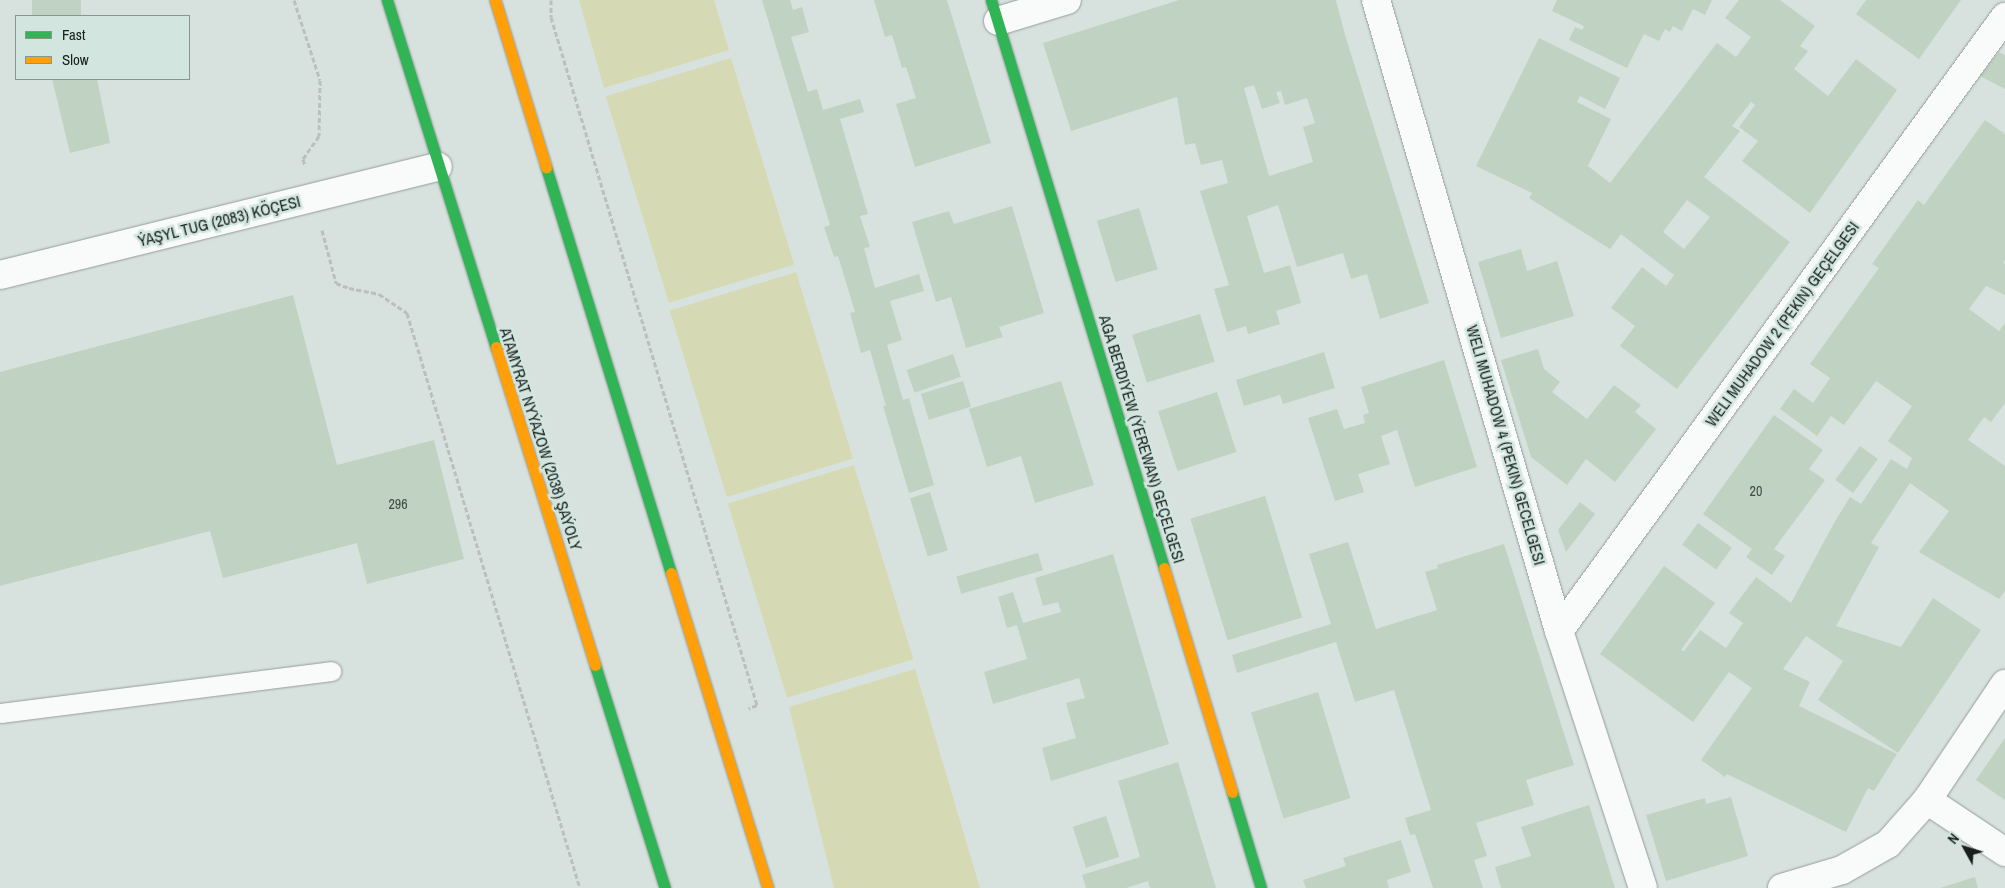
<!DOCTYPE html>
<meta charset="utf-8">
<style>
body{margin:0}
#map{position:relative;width:2005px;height:888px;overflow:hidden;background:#d7e2de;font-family:"Archivo Narrow",sans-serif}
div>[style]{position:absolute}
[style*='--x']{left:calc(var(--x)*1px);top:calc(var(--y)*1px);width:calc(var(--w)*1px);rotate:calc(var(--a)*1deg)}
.green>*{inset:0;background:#d6dab4;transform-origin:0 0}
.building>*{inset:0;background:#c0d2c1;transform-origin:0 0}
.path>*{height:3px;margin-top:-1.5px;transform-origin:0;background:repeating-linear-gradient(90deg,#bbc0be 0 5px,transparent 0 7.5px)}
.roads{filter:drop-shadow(0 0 1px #959d9a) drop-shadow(0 0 1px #959d9a)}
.lane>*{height:19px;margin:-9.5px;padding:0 9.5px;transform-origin:9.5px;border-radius:9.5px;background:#f9fbfa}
.street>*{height:28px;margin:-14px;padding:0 14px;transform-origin:14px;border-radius:14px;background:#f9fbfa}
.fast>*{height:11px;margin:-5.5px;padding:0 5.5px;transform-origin:5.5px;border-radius:5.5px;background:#30b455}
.slow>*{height:11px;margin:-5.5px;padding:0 5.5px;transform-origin:5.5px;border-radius:5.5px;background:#ff9f0a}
span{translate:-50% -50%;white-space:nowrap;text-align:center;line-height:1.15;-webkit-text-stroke:5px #d2e6df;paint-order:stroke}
.number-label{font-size:14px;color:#424c46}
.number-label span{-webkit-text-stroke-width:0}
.street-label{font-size:16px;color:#181f1d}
.legend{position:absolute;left:15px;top:15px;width:175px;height:65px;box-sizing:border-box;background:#d2e6df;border:1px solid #889691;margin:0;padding:6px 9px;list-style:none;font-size:15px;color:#181f1d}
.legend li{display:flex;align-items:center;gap:10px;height:25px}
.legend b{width:25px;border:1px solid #889691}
.north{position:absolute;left:1940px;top:823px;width:50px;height:50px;-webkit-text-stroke:4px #d2e6df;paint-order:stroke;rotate:309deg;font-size:14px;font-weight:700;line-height:20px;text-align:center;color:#181f1d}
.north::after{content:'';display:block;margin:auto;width:18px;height:22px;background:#181f1d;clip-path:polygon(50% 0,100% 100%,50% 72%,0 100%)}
</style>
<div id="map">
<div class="green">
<div style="clip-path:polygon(579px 0,714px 0,729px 50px,604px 88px)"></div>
<div style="left:731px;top:58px;width:216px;height:131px;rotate:73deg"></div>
<div style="left:796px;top:272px;width:195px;height:132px;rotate:73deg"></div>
<div style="left:854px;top:465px;width:203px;height:132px;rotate:73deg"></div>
<div style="clip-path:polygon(915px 669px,980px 888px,834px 888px,789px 707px)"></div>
</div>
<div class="building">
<div style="left:32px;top:0;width:49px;height:16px"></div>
<div style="clip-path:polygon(762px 0,790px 0,793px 10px,802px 7px,809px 32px,791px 37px,808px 92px,817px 89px,823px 110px,860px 99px,864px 112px,840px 119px,868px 214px,860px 216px,870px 247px,864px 248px,875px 288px,919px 274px,924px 291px,890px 301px,902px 340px,887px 345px,903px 400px,909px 398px,934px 485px,909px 493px,883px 406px,886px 406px,870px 350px,861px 353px,850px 313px,855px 312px,838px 256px,834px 257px,824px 227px,830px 225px)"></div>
<div style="clip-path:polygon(874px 0,947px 0,991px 143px,915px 167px,896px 104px,916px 98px,906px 67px,902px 68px,892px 35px,885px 37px)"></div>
<div style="clip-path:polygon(evenodd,1179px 0,1336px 0,1345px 35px,1429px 303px,1380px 319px,1367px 274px,1351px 279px,1343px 253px,1297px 267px,1278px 205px,1247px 216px,1264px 273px,1290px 265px,1301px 303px,1276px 311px,1280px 324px,1248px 334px,1246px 326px,1227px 332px,1214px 289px,1229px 285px,1200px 191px,1228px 183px,1222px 160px,1201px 165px,1195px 143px,1185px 145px,1177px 97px,1071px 131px,1043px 43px,1179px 0,1254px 85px,1262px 109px,1280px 103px,1276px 92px,1281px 91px,1285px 105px,1307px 98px,1315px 123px,1303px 127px,1313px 162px,1269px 176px,1244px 88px,1254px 85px)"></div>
<div style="clip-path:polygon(1557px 0,1712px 0,1705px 15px,1693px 9px,1682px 31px,1673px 26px,1670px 32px,1665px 29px,1659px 41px,1644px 34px,1627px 68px,1569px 40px,1575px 27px,1582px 30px,1584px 26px,1552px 11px)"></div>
<div style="clip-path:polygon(evenodd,1739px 0,1780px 0,1815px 26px,1800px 46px,1808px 51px,1794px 69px,1828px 96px,1856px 59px,1897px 90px,1810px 213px,1742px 161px,1758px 141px,1739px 127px,1755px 105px,1751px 102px,1732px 126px,1740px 131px,1704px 177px,1790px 242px,1677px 389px,1620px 346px,1635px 326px,1611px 308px,1642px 267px,1666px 286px,1674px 275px,1621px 234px,1610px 249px,1529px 198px,1532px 193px,1476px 166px,1539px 38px,1620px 78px,1605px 109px,1580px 96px,1577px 102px,1611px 119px,1588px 166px,1610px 183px,1717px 43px,1736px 57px,1751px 37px,1725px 18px,1739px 0,1687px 200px,1710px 217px,1684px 249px,1663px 232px,1687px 200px)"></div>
<div style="clip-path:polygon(1866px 0,1961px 0,1919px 59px,1856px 14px)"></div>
<div style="clip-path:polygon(1999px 52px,2005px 55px,2005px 89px,1980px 76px)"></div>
<div style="clip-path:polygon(52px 79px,97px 79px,110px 143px,70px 153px)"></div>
<div style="clip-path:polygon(1985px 120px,2005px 134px,2005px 260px,2003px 263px,2005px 264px,2005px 295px,1986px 286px,1969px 309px,1999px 331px,2005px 323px,2005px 403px,1991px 422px,1984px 417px,1968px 440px,2005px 466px,2005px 591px,1999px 599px,1919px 552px,1949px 511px,1910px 483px,1871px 543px,1879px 547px,1836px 626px,1901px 647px,1933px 598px,1981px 630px,1898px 753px,1818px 700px,1843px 661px,1806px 636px,1783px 669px,1810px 682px,1799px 706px,1897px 754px,1874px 791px,1868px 788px,1846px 832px,1727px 774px,1725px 777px,1701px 760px,1752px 688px,1729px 672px,1693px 722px,1600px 654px,1664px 566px,1715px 603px,1681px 650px,1684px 651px,1700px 630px,1726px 648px,1743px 623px,1729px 613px,1756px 577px,1791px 603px,1834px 523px,1850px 497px,1861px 504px,1891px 459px,1907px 469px,1912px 458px,1888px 441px,1912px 406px,1876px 381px,1844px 425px,1831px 416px,1817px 436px,1780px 409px,1794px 389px,1813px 403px,1830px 378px,1810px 364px,1879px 268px,1872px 264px,1918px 200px,1924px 205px)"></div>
<div style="clip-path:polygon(1012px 206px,1044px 313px,999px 327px,1003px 337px,966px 348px,951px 297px,936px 302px,912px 222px,949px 211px,954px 224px)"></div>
<div style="left:1139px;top:208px;width:64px;height:44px;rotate:73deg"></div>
<div style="clip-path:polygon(1521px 249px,1527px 271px,1557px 261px,1574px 316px,1501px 338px,1478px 262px)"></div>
<div style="clip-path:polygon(293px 295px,337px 465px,434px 440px,464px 559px,367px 584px,357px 543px,223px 578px,210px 531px,0 586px,0 372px)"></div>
<div style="left:1200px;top:314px;width:50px;height:71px;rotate:73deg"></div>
<div style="clip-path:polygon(1538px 349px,1544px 369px,1560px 382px,1552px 392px,1587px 419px,1614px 385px,1641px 405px,1635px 412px,1656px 429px,1615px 482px,1586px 459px,1567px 485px,1531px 457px,1501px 360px)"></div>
<div style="clip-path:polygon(1324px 352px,1335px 388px,1283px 404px,1280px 395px,1244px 406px,1236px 380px)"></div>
<div style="left:953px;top:354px;width:24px;height:49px;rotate:71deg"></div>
<div style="clip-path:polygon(1444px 360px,1477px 467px,1415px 487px,1397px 430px,1381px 436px,1390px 464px,1358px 474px,1364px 492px,1335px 501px,1308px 418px,1337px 409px,1344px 429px,1365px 423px,1363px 415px,1369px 413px,1361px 387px)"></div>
<div style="left:963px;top:381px;width:27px;height:44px;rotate:73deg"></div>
<div style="clip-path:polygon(1061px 381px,1094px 485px,1035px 503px,1021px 456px,987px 467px,969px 409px)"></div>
<div style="left:1217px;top:392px;width:63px;height:62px;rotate:72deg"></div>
<div style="clip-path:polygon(1774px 415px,1823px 450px,1809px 469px,1825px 480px,1774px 549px,1785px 556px,1772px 575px,1746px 557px,1752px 549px,1703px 514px)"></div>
<div style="left:1860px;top:446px;width:22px;height:42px;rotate:36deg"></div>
<div style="left:930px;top:492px;width:61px;height:21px;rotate:73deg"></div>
<div style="left:1265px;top:496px;width:127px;height:78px;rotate:73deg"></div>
<div style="clip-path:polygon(1580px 502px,1595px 514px,1566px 552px,1558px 530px)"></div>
<div style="left:1698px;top:523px;width:42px;height:27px;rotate:36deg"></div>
<div style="clip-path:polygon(1348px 542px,1376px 629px,1437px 610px,1425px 572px,1438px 568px,1437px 565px,1504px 544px,1574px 765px,1526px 780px,1534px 805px,1476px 823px,1487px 856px,1474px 860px,1483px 888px,1433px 888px,1415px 834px,1410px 835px,1405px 818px,1431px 810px,1394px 690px,1355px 702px,1336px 642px,1237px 673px,1232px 655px,1331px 624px,1309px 554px)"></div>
<div style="left:1038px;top:553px;width:18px;height:85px;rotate:74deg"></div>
<div style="clip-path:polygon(1113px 554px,1169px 744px,1051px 781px,1042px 748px,1076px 738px,1066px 703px,1085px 698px,1079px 678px,993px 704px,984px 672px,1027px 659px,1017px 625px,1007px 628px,998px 597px,1013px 592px,1023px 623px,1061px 612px,1058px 602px,1043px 606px,1035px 578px)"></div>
<div style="left:1318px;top:692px;width:111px;height:70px;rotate:73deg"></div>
<div style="clip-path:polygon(2005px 738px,2005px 800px,1976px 780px)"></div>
<div style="clip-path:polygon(1178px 762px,1216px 888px,1150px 888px,1148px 881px,1126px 888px,1086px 888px,1082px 875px,1140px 857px,1118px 781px)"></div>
<div style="clip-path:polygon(1731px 797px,1748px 856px,1666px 881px,1646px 815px,1705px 798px,1706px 804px)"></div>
<div style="clip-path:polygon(1589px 805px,1615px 888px,1501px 888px,1495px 867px,1531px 856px,1521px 827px)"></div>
<div style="left:1106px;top:816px;width:43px;height:35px;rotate:72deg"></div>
<div style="clip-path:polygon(1401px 840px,1411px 872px,1387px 880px,1389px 888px,1306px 888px,1303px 880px,1346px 866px,1343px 858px)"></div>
<div style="clip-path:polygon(1975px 877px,1978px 888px,1940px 888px)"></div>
</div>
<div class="path">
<div style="--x:294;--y:0;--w:84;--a:72"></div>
<div style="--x:320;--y:80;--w:56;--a:91"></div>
<div style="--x:319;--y:136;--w:28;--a:125"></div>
<div style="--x:303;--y:159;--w:7;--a:74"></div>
<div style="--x:551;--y:0;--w:17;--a:90"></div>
<div style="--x:551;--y:17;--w:718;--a:73.33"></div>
<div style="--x:757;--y:705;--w:9;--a:159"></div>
<div style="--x:322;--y:230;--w:55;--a:75.2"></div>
<div style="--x:336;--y:283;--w:14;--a:21"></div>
<div style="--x:349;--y:288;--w:31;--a:11"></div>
<div style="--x:379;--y:294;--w:34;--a:34"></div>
<div style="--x:407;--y:313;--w:600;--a:73.26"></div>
</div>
<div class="roads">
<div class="lane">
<div style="--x:0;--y:713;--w:334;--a:-7.2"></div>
</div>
<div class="street">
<div style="--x:1376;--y:0;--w:657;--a:73.83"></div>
<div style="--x:1559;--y:631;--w:270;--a:71.9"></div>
<div style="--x:998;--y:21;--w:72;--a:-16.9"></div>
<div style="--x:0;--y:275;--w:451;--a:-13.9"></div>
<div style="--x:1559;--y:631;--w:759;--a:-54.01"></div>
<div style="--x:1927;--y:800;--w:94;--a:33.7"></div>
<div style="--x:1782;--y:888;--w:63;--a:-16.7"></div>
<div style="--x:1842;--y:870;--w:53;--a:-29.5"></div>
<div style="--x:1888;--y:844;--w:59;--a:-48.4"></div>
<div style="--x:1927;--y:800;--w:140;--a:-56.1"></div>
</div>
<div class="fast">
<div style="--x:387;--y:0;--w:364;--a:72.6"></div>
<div style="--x:991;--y:0;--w:594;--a:73.06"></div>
<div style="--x:546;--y:167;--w:425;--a:72.9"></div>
<div style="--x:595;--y:665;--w:234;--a:72.6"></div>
<div style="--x:1232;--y:792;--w:100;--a:73.2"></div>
</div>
<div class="slow">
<div style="--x:495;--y:0;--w:175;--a:73"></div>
<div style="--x:496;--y:347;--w:333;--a:72.7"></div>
<div style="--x:1164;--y:568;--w:234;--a:73.1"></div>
<div style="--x:671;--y:573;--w:330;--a:72.9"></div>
</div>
</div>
<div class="number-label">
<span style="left:1756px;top:491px">20</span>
<span style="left:398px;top:504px">296</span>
</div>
<div class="street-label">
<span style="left:219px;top:221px;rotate:-14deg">ÝAŞYL TUG (2083) KÖÇESI</span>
<span style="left:1782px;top:324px;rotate:-54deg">WELI MUHADOW 2 (PEKIN) GEÇELGESI</span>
<span style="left:541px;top:439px;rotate:72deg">ATAMYRAT NYÝAZOW (2038) ŞAÝOLY</span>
<span style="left:1142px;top:439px;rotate:73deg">AGA BERDIÝEW (ÝEREWAN) GEÇELGESI</span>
<span style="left:1506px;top:445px;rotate:74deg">WELI MUHADOW 4 (PEKIN) GECELGESI</span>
</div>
<ul class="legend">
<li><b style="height:6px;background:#30b455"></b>Fast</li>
<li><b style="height:6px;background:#ff9f0a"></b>Slow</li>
</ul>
<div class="north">N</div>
</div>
